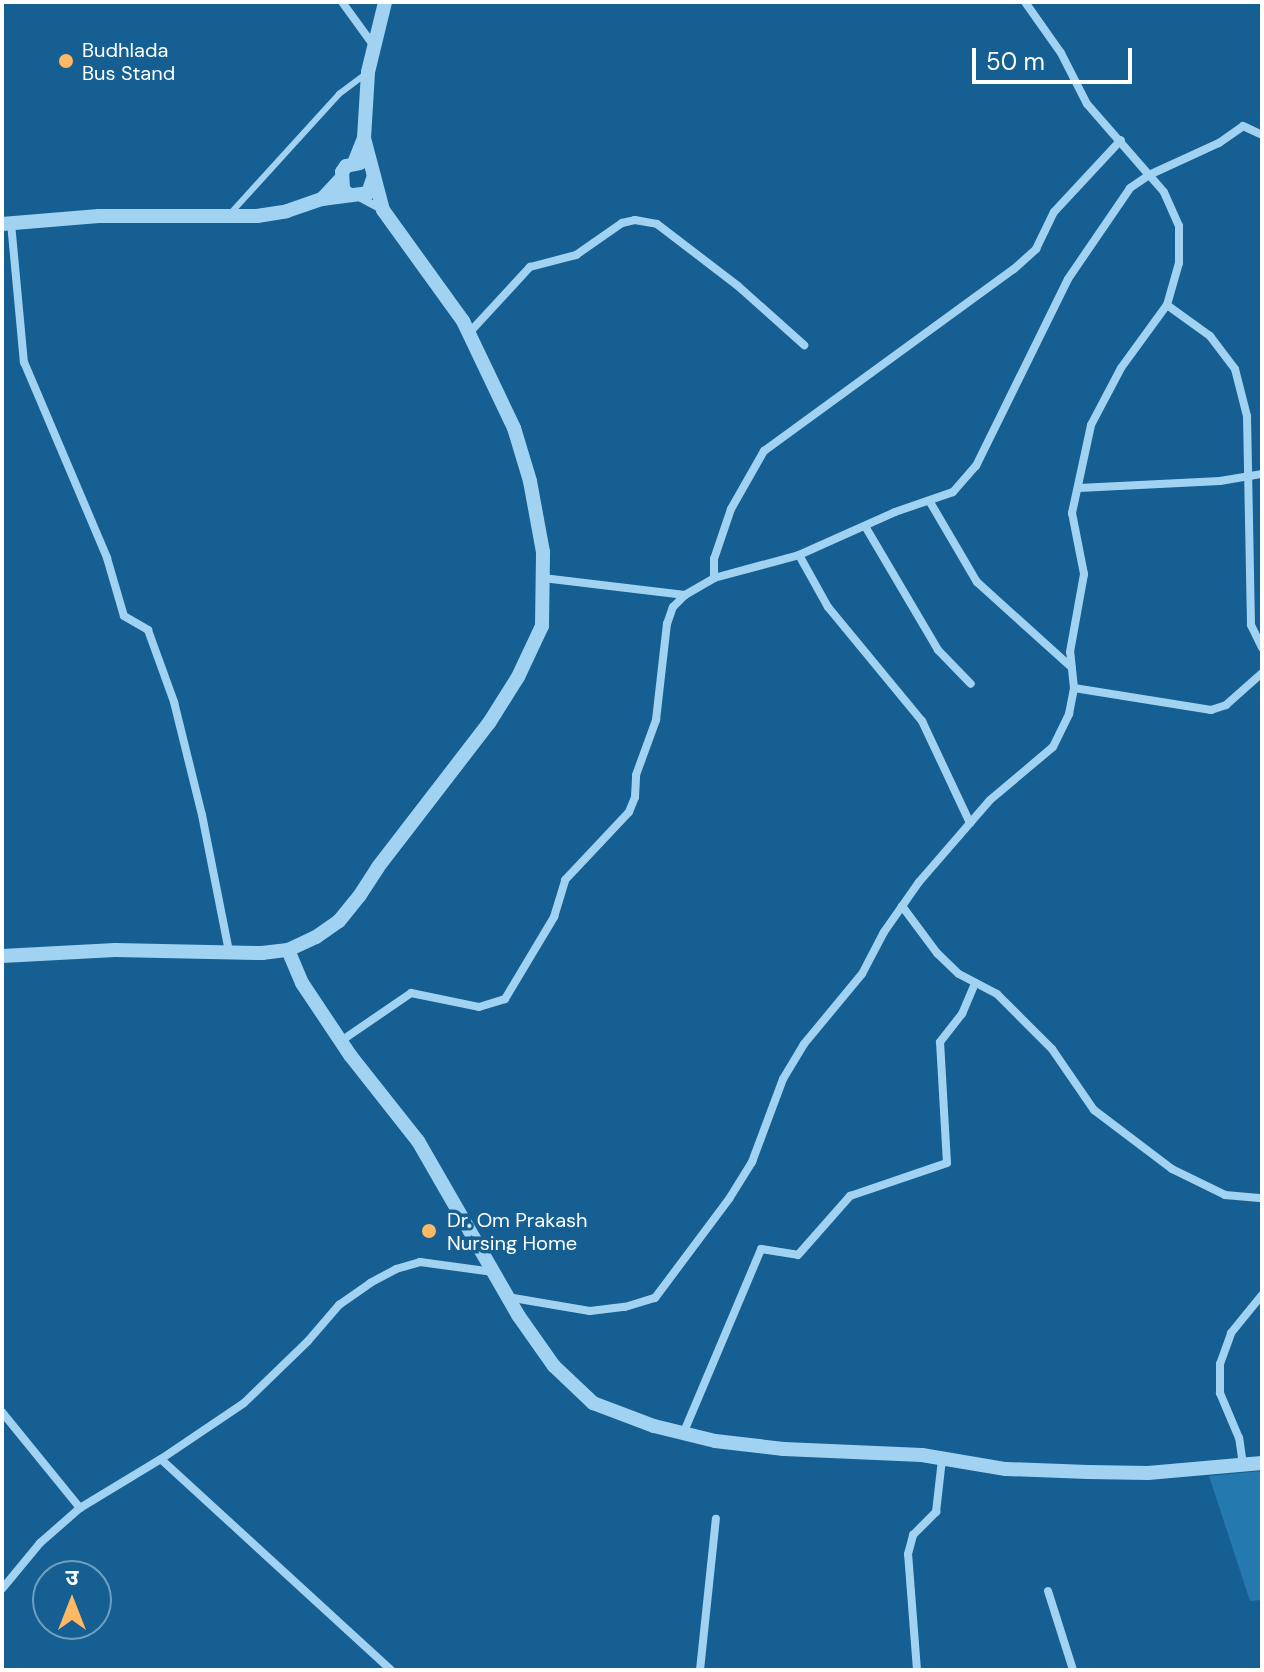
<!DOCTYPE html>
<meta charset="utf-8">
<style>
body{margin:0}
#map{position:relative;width:1264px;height:1672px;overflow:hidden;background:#155f92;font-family:"DM Sans","Noto Sans Devanagari",sans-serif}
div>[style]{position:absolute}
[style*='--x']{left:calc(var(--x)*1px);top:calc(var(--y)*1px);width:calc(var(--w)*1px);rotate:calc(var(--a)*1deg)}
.green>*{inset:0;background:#2479af}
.service>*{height:6px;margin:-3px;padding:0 3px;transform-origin:3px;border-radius:3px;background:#a2d2f1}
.minor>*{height:8px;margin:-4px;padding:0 4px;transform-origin:4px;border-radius:4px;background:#a2d2f1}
.tertiary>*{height:14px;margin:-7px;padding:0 7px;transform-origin:7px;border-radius:7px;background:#a2d2f1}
.dots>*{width:22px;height:22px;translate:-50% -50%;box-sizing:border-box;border:4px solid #155f92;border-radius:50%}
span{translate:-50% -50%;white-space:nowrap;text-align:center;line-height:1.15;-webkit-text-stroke:7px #155f92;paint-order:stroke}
.poi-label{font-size:20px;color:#fff}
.left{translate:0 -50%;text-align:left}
.frame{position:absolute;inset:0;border:4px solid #fff;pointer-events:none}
.north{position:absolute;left:32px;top:1560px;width:80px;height:80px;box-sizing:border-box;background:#155f92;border:2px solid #739fbe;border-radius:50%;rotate:0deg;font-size:22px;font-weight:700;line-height:32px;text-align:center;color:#fff}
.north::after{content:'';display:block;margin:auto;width:28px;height:36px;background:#ffb962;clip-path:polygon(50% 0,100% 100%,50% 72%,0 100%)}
.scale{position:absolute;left:972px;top:48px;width:160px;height:36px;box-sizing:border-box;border:4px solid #fff;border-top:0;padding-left:10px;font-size:24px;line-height:28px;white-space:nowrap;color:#fff;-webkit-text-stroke:6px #155f92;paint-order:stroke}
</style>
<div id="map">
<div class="green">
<div style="clip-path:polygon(1262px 1471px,1262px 1600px,1250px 1601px,1209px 1476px)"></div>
</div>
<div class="service">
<div style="--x:229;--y:215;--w:164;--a:-47.7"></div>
<div style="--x:339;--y:94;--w:34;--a:-37"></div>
</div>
<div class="minor">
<div style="--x:342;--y:2;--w:54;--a:54"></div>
<div style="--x:359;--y:197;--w:27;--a:28"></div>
<div style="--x:11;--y:223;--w:140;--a:84.7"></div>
<div style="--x:24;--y:362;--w:213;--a:67"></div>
<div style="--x:107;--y:558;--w:60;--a:73.7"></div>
<div style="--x:124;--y:616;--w:28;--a:30"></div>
<div style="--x:148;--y:630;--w:77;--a:70.1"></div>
<div style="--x:174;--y:702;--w:116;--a:76.1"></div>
<div style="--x:202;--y:815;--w:139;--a:78.8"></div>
<div style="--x:1167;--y:305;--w:53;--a:35.8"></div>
<div style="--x:1210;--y:336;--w:41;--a:52.9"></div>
<div style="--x:1235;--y:369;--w:49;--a:75.7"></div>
<div style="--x:1247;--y:416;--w:209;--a:88.9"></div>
<div style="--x:1251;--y:625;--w:25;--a:64"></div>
<div style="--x:469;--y:333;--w:90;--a:-47.3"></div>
<div style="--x:530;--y:267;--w:48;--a:-14.6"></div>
<div style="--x:576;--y:255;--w:56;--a:-34.8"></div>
<div style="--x:622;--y:223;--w:13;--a:-13"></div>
<div style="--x:635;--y:220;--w:22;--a:10"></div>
<div style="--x:657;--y:224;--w:102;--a:37.4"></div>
<div style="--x:738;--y:286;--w:89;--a:41.8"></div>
<div style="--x:1079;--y:488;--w:141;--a:-2.8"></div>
<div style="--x:1220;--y:481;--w:43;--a:-9.5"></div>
<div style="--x:930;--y:502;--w:93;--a:59.6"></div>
<div style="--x:977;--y:582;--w:127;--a:42.1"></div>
<div style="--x:865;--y:526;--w:144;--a:59.5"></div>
<div style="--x:938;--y:650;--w:47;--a:45.9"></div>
<div style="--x:799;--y:555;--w:60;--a:60.9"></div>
<div style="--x:828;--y:607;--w:148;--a:50.5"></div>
<div style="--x:922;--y:721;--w:113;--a:64.8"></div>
<div style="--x:543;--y:578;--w:143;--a:6.8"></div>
<div style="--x:714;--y:578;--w:19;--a:-90"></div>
<div style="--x:714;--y:559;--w:53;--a:-71.2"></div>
<div style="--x:731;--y:509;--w:67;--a:-60.4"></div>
<div style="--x:764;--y:451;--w:309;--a:-36.1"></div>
<div style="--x:1014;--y:269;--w:30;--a:-42"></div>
<div style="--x:1036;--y:249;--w:41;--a:-64.1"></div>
<div style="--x:1054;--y:212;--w:98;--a:-47.1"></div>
<div style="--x:1074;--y:688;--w:139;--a:9.1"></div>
<div style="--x:1211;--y:710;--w:16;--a:-18"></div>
<div style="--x:1226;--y:705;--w:48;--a:-41.6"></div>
<div style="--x:902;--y:906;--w:59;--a:53.3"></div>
<div style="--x:937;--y:953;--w:30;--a:44"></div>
<div style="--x:959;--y:974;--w:43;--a:27.8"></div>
<div style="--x:997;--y:994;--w:78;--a:45"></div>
<div style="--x:1052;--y:1049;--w:74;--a:55.5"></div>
<div style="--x:1094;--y:1110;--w:98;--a:37.1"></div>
<div style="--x:1172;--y:1169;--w:59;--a:26.1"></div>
<div style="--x:1225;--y:1195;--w:37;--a:5"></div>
<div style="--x:341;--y:1041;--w:85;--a:-34.4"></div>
<div style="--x:411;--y:993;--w:69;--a:11.6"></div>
<div style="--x:479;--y:1007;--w:27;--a:-17"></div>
<div style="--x:505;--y:999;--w:96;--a:-59.1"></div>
<div style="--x:554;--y:917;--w:39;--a:-73"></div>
<div style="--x:565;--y:880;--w:93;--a:-46.7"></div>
<div style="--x:629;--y:812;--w:16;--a:-68"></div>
<div style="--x:635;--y:797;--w:22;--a:-87"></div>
<div style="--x:636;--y:775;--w:59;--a:-70"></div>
<div style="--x:656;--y:720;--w:97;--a:-83.5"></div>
<div style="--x:667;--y:624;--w:18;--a:-71"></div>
<div style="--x:673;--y:607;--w:17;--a:-45"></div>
<div style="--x:685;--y:595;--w:34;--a:-30"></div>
<div style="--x:714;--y:578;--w:88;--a:-15.1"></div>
<div style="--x:799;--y:555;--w:105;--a:-24.1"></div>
<div style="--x:895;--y:512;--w:61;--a:-19"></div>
<div style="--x:953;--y:492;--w:35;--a:-49"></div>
<div style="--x:976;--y:466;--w:208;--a:-63.8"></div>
<div style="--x:1068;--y:279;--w:110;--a:-55.7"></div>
<div style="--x:1130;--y:188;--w:23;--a:-34"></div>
<div style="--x:1149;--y:175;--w:94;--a:-131.1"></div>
<div style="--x:1087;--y:104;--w:57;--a:-117"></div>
<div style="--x:1061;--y:53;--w:62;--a:-125.2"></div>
<div style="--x:507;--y:1297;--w:84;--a:9.6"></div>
<div style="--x:590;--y:1311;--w:35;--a:-7"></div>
<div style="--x:625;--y:1307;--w:31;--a:-17"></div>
<div style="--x:655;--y:1298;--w:124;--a:-53.2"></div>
<div style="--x:729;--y:1199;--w:44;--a:-58.1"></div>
<div style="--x:752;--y:1162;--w:89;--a:-69.5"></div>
<div style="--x:783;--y:1079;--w:41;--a:-59"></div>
<div style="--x:804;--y:1044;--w:91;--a:-50.4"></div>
<div style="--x:862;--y:974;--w:47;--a:-62.4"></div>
<div style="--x:884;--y:932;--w:61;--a:-55"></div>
<div style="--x:919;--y:882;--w:108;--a:-49.1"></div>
<div style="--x:990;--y:800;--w:82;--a:-40.1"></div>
<div style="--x:1053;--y:747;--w:37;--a:-64"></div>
<div style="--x:1069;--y:714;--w:26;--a:-79"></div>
<div style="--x:1074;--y:688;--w:36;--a:-96"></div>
<div style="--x:1070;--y:652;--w:79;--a:-79.8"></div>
<div style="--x:1084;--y:574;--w:62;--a:-101.1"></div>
<div style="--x:1072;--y:513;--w:90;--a:-77.8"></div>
<div style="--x:1091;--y:425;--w:64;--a:-62.2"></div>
<div style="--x:1121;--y:368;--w:78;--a:-53.9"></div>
<div style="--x:1167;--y:305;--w:44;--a:-74.1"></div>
<div style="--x:1179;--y:263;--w:37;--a:-90"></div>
<div style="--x:1179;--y:226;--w:37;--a:-114"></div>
<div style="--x:1164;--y:192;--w:23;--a:-131"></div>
<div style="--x:1149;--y:175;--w:77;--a:-24.6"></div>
<div style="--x:1219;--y:143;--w:29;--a:-35"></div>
<div style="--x:1243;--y:126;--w:21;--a:25"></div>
<div style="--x:2;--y:1412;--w:124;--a:50.9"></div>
<div style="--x:683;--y:1434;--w:201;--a:-67.1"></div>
<div style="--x:761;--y:1249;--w:37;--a:9"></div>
<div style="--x:798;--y:1255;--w:79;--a:-48.6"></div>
<div style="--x:850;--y:1196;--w:102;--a:-18.8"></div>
<div style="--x:947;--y:1163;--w:121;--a:-93.3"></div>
<div style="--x:940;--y:1042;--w:36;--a:-52"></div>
<div style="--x:962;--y:1014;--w:34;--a:-67"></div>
<div style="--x:1243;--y:1465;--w:27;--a:-98"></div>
<div style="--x:1239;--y:1438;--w:49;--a:-112.9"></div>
<div style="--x:1220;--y:1393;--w:29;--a:-90"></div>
<div style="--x:1220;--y:1364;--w:33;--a:-70"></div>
<div style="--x:1231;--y:1333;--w:49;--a:-50.8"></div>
<div style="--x:2;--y:1589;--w:60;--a:-50.4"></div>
<div style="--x:40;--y:1543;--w:53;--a:-41.2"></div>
<div style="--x:80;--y:1508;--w:95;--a:-31.2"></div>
<div style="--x:1048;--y:1591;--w:83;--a:72.4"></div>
<div style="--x:391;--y:1670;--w:312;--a:-137.5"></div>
<div style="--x:161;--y:1459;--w:100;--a:-34"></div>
<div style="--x:244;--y:1403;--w:89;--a:-44.1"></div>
<div style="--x:308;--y:1341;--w:48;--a:-49.3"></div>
<div style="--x:339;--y:1305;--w:38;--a:-35"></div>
<div style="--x:370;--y:1283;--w:30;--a:-28"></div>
<div style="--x:396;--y:1269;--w:25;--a:-16"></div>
<div style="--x:420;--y:1262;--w:74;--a:7.8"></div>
<div style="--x:700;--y:1670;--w:152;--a:-84"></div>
<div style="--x:917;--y:1670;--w:116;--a:-94.4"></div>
<div style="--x:908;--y:1554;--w:20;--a:-75"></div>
<div style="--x:913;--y:1535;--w:33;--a:-45"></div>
<div style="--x:936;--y:1512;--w:53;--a:-83.5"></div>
</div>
<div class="tertiary">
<div style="--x:354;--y:163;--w:27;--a:-68"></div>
<div style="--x:364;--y:138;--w:66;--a:-86.5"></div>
<div style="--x:368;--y:72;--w:72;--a:-76.3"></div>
<div style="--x:349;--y:195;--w:8;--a:-135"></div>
<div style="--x:343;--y:189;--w:17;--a:-93"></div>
<div style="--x:342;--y:172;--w:7;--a:-56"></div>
<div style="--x:346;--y:166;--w:14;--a:-12"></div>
<div style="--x:322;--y:199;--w:46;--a:-7.4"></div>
<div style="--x:368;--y:193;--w:18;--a:-71"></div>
<div style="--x:2;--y:224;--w:97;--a:-4.7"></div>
<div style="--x:99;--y:216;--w:158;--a:0"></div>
<div style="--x:257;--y:216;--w:30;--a:-9"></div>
<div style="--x:287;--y:211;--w:37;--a:-19"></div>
<div style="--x:322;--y:199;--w:26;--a:-47"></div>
<div style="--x:288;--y:950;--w:36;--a:67"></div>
<div style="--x:302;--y:983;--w:87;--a:56.3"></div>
<div style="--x:350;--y:1055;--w:110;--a:51.7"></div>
<div style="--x:418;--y:1141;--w:201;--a:60.1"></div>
<div style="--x:518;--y:1315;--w:62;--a:54.8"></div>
<div style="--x:554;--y:1366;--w:54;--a:43.5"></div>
<div style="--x:593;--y:1403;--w:65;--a:20.7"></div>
<div style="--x:654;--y:1426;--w:63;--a:13.8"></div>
<div style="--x:715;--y:1441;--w:69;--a:6.6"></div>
<div style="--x:784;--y:1449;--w:138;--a:2.5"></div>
<div style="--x:922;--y:1455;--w:85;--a:9.5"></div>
<div style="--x:1006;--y:1469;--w:82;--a:2.1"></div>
<div style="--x:1088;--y:1472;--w:60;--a:1"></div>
<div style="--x:1148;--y:1473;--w:114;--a:-5"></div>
<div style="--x:2;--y:956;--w:113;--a:-3"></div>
<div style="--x:115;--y:950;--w:147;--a:1.2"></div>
<div style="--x:262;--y:953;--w:26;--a:-7"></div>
<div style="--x:288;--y:950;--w:31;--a:-25"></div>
<div style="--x:316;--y:937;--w:28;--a:-35"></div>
<div style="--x:339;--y:921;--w:33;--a:-51"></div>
<div style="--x:360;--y:895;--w:33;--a:-57"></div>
<div style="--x:378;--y:867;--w:182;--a:-52.4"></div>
<div style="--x:489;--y:723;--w:54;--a:-57.8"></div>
<div style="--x:518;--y:677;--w:56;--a:-64.8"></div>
<div style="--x:542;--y:626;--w:74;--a:-89.2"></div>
<div style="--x:543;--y:552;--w:72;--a:-100.4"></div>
<div style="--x:530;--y:481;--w:55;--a:-106.8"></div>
<div style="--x:514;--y:428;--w:119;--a:-115.5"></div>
<div style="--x:463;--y:321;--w:137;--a:-125.8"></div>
<div style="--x:383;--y:210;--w:74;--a:-104.8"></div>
</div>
<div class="dots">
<div style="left:66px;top:61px;background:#ffb962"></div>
<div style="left:429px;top:1231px;background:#ffb962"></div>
</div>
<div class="poi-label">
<span class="left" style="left:82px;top:62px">Budhlada<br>Bus Stand</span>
<span class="left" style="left:447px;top:1232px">Dr. Om Prakash<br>Nursing Home</span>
</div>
<div class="frame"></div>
<div class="north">उ</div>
<div class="scale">50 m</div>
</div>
